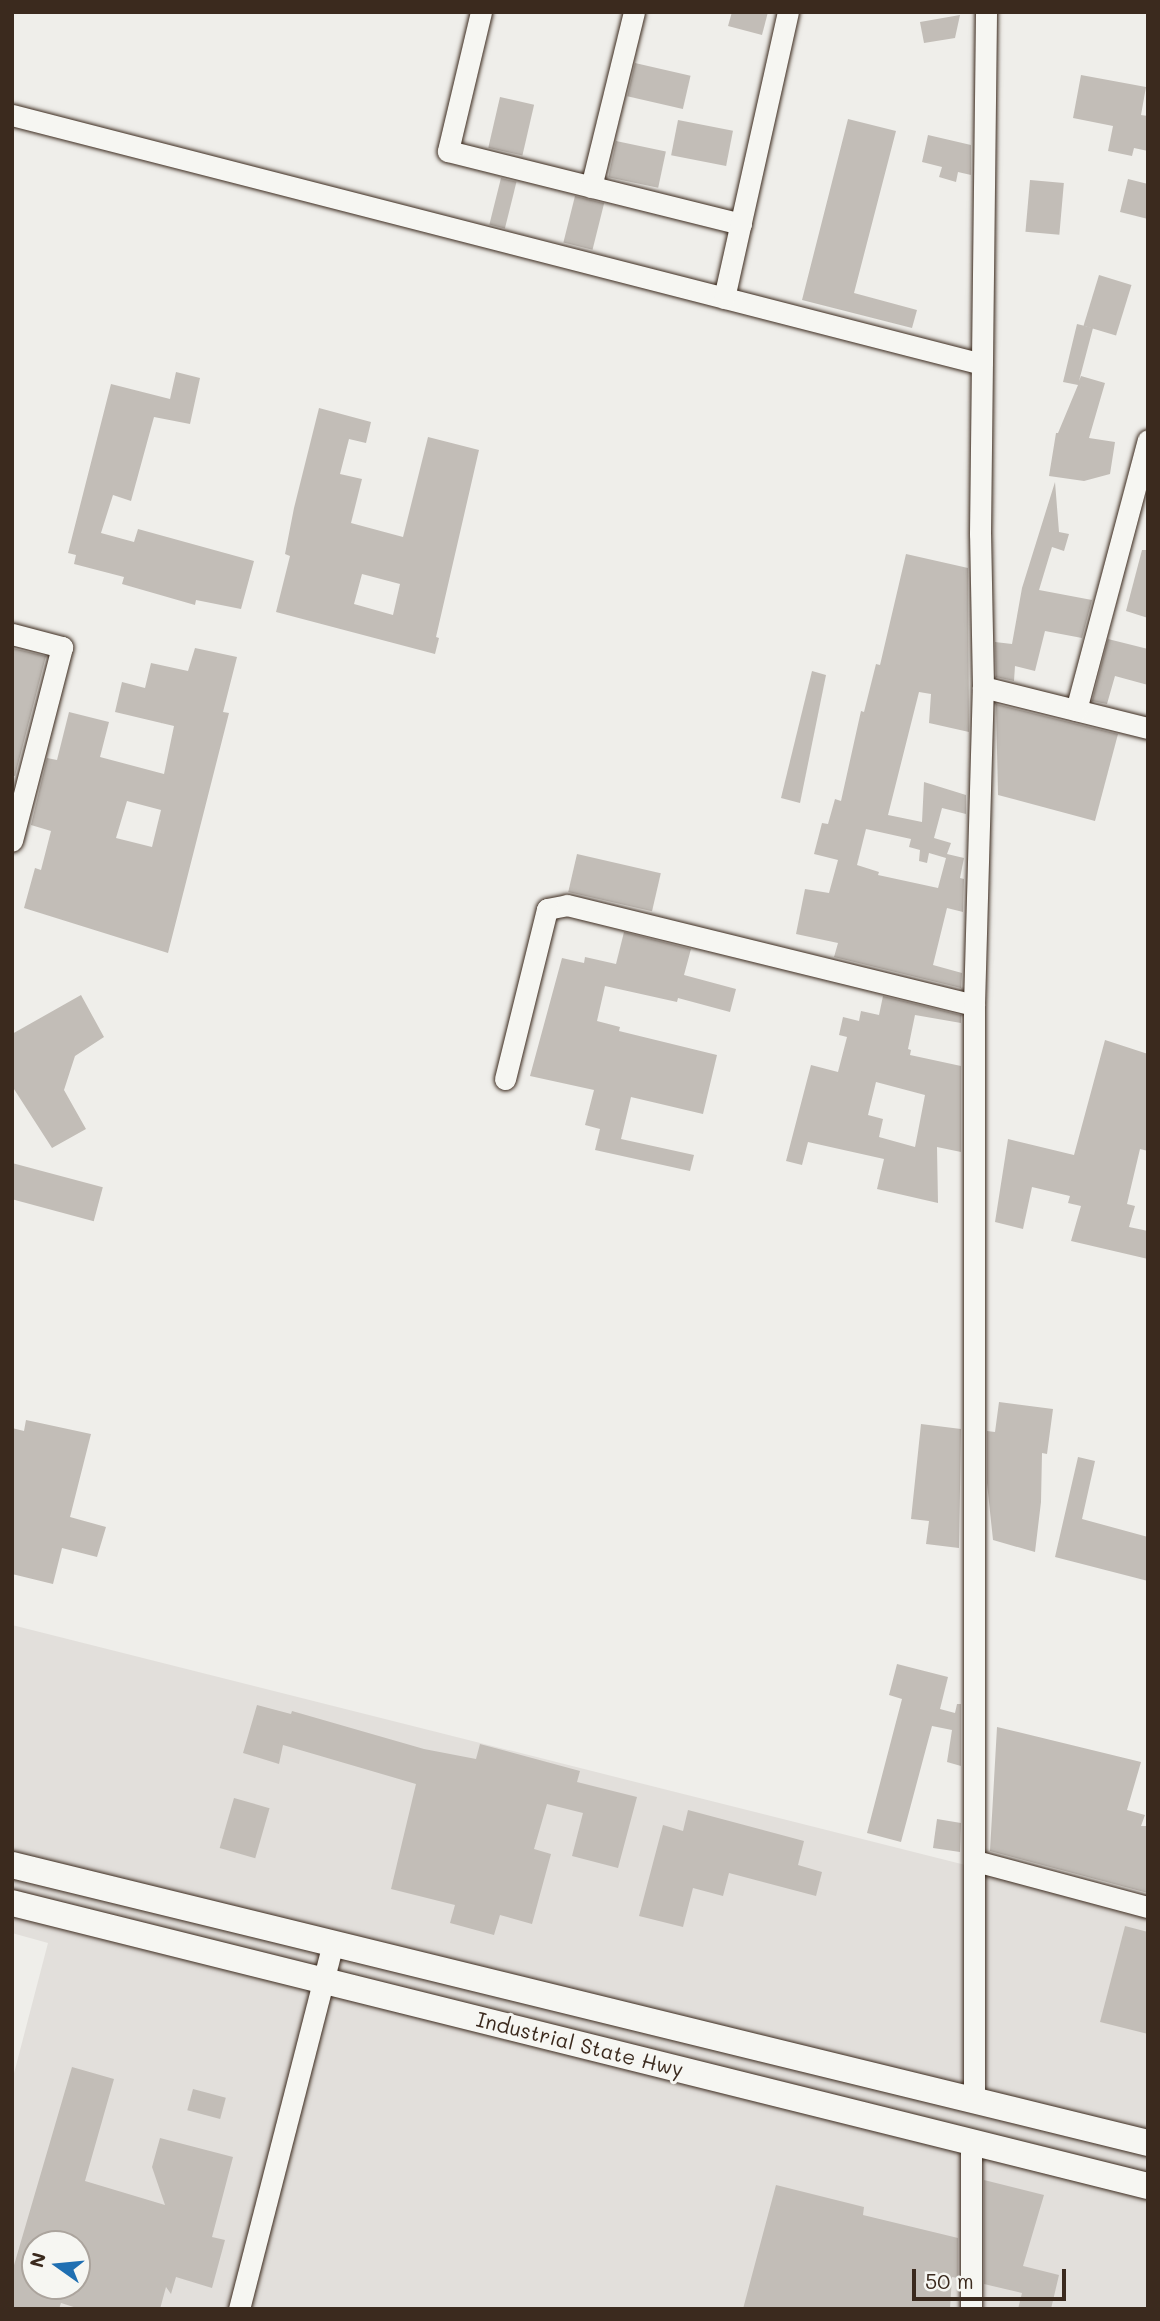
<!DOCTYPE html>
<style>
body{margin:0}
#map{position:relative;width:1160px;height:2321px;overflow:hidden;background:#efeeea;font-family:Mali,sans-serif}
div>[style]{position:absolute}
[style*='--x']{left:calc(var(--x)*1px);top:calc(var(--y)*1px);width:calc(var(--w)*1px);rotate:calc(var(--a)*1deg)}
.built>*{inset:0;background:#e2dfdb}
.building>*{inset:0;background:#c2bdb7;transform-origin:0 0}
.roads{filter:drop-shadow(0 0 2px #3b2a1e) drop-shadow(0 0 2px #3b2a1e)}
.minor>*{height:21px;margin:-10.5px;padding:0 10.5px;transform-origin:10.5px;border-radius:10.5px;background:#f6f6f2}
.major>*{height:26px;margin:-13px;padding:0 13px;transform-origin:13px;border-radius:13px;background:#f6f6f2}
span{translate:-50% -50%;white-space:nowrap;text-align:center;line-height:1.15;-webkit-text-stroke:6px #f6f6f2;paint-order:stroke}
.street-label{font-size:21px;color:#3b2a1e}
.frame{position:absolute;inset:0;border:14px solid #3b2a1e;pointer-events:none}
.north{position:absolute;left:21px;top:2230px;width:70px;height:70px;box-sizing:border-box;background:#f6f6f2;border:2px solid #aba49d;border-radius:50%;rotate:285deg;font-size:19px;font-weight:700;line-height:28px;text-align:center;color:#3b2a1e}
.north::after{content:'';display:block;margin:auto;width:24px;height:32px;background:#1f6fb2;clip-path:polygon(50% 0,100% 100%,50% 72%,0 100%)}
.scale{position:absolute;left:912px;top:2269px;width:154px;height:32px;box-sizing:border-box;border:4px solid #3b2a1e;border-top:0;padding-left:9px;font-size:21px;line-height:24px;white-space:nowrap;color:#3b2a1e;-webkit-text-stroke:5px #f6f6f2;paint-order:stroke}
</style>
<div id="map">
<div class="built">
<div style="clip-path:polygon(evenodd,12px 1625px,1148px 1911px,1148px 2309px,12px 2309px,12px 2081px,48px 1943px,12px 1933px,12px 1625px,35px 2244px,77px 2244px,77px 2286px,35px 2286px,35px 2244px)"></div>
</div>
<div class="building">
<div style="clip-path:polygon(732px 12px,768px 12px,762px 35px,728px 26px)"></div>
<div style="clip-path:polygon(960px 15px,955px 38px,924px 43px,920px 22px)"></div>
<div style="left:635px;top:63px;width:57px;height:34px;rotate:13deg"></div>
<div style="clip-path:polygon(1081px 75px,1146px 87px,1141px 115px,1148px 116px,1148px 151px,1134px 148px,1132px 156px,1108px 151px,1113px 126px,1073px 118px)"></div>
<div style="left:500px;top:97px;width:35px;height:52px;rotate:13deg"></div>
<div style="clip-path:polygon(848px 119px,896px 131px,854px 293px,917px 310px,912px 328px,802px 300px)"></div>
<div style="left:678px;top:120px;width:56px;height:36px;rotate:11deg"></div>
<div style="clip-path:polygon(928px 135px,971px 145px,971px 175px,958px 172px,956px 182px,939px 177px,942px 167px,922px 162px)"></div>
<div style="left:616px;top:141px;width:51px;height:37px;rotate:12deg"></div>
<div style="left:501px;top:178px;width:16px;height:48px;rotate:14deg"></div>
<div style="clip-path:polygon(1128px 179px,1148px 184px,1148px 219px,1120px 212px)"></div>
<div style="left:1030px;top:180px;width:34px;height:52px;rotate:5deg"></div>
<div style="left:575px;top:196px;width:30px;height:48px;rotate:14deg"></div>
<div style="left:1099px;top:275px;width:34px;height:53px;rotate:17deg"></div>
<div style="clip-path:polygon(1077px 324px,1093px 328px,1079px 381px,1081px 376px,1105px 383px,1089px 438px,1115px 442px,1110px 474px,1084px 481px,1049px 476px,1056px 433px,1058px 433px,1078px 385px,1063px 382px)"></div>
<div style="clip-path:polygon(176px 372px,200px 378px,190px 424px,154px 417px,131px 501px,113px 495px,101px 533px,134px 542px,138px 529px,254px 561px,241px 609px,196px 600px,195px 605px,122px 584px,124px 577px,74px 564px,76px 555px,68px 553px,111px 384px,170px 399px)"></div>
<div style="clip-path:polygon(evenodd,319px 408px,371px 422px,366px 443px,349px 439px,340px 474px,362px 479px,351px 523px,403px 537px,428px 437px,479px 450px,436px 637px,439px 638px,435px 654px,276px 612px,290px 556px,285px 554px,294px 508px,319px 408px,362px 574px,400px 584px,393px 615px,354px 604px,362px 574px)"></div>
<div style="clip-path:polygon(1055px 482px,1059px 532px,1069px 534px,1064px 551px,1052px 547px,1039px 590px,1092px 600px,1082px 638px,1045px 631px,1035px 671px,1015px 666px,1014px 681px,996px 677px,995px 642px,1012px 644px,1022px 588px)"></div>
<div style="clip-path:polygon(1142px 550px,1148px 550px,1148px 618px,1126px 611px)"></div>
<div style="clip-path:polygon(evenodd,906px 554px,968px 568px,969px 732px,929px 723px,931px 694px,919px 692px,888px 815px,922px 822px,924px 782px,966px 795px,966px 814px,942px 808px,934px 838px,951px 843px,947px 854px,964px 858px,960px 878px,964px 879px,963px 912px,947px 908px,933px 965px,962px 973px,961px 988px,834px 957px,838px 943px,796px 934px,805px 889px,829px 893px,838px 860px,814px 854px,822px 823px,828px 824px,835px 799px,841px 801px,861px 711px,864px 712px,876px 664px,880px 665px,906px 554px,866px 829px,911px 839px,909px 847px,920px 850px,919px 861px,927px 863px,929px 853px,946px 858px,938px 888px,878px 875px,879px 872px,857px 865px,866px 829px)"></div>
<div style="clip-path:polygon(1108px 639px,1148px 649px,1148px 685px,1115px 676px,1107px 704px,1092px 701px)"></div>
<div style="clip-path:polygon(12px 648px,46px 656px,15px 776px,12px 775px)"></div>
<div style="clip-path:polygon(evenodd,195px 648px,237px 657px,223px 712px,229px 713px,168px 953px,24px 908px,35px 868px,41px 870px,51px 831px,31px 825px,47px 758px,57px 760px,69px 712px,109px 722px,100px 757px,164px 774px,174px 726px,115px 712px,122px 682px,145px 688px,151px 663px,188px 671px,195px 648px,127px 801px,161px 810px,152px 847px,116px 838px,127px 801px)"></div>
<div style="clip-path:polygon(812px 671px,826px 675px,800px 803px,781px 798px)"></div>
<div style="clip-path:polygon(996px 704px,1118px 734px,1095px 821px,998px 795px)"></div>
<div style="left:577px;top:854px;width:86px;height:39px;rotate:13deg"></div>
<div style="clip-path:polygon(624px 932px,691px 949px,684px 975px,736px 989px,730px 1012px,678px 998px,677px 1002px,605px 986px,597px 1021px,620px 1027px,619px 1031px,717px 1055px,703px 1114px,631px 1097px,621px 1139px,694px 1155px,690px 1171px,595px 1150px,600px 1129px,585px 1125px,594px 1090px,530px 1076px,562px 958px,584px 963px,585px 957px,616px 964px)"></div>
<div style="clip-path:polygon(81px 995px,104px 1037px,75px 1056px,64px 1090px,86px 1129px,52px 1148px,12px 1086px,12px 1034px)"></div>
<div style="clip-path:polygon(evenodd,883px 996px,961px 1015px,961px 1023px,915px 1015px,908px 1049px,911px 1050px,910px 1055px,961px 1066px,961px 1152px,937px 1147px,938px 1203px,877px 1189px,884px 1159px,808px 1142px,802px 1165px,786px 1161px,811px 1065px,838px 1072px,847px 1037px,839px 1035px,843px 1017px,859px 1021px,861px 1011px,879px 1015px,883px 996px,876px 1082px,925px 1095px,915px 1147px,879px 1137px,883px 1119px,868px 1115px,876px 1082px)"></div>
<div style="clip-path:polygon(1105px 1040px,1148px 1054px,1148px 1151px,1140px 1149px,1127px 1204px,1135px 1206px,1129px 1227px,1148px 1231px,1148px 1259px,1071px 1241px,1081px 1206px,1068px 1203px,1070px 1196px,1032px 1187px,1023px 1229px,995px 1222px,1008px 1139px,1074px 1155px)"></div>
<div style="left:12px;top:1163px;width:94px;height:35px;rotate:15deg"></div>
<div style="clip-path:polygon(999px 1402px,1053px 1409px,1047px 1454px,1042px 1453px,1041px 1502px,1035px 1552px,993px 1540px,987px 1483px,987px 1431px,995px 1432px)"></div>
<div style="clip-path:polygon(26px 1420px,91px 1434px,70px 1517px,106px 1527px,97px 1557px,62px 1548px,53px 1584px,12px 1574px,12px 1428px,24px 1431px)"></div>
<div style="clip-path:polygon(921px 1424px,961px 1429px,959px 1548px,926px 1544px,929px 1521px,911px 1519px)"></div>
<div style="clip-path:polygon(1078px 1457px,1095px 1461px,1082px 1519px,1148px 1537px,1148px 1581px,1055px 1557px)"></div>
<div style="clip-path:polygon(897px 1664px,948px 1677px,940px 1709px,955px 1713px,957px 1704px,961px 1704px,961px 1766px,947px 1762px,952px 1730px,932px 1726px,901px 1842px,867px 1833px,902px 1699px,889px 1695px)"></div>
<div style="clip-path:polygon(257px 1705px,291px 1714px,292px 1711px,424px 1749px,476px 1759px,480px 1744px,580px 1771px,577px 1782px,637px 1797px,618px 1868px,572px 1856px,583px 1813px,547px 1804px,534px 1849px,551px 1854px,532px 1924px,500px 1915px,494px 1935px,450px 1923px,455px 1905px,391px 1889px,416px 1784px,283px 1745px,279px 1764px,243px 1753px)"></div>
<div style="clip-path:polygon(997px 1727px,1141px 1762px,1127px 1810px,1145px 1815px,1141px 1826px,1148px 1826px,1148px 1893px,990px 1851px)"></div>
<div style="left:234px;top:1798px;width:37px;height:52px;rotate:16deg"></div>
<div style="clip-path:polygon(688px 1810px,804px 1841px,798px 1865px,822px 1872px,816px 1896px,729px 1873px,723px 1896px,693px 1888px,683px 1927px,639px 1916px,663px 1825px,683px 1831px)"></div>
<div style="clip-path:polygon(937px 1819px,961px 1823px,960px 1852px,933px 1848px)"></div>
<div style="clip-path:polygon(1125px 1926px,1148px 1932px,1148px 2034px,1100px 2022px)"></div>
<div style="clip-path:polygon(evenodd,72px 2067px,114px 2079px,85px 2181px,165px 2205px,152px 2167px,160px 2138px,233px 2157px,212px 2237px,225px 2240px,212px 2288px,176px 2277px,171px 2294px,166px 2287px,160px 2309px,80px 2309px,61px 2303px,59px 2309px,12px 2309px,12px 2272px,72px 2067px,35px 2244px,77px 2244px,77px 2286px,35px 2286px,35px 2244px)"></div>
<div style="left:193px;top:2089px;width:34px;height:22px;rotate:15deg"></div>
<div style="clip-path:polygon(984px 2180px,1044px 2195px,1023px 2266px,1059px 2275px,1051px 2309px,1018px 2309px,1022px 2293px,984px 2284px)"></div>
<div style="clip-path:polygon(776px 2185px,864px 2207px,863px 2215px,958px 2238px,958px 2278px,952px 2277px,950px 2309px,743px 2309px)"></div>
</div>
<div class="roads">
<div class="minor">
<div style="--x:481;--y:12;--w:143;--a:103.4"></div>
<div style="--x:448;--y:151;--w:302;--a:14"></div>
<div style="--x:12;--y:115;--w:1001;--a:14.4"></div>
<div style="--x:591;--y:187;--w:180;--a:-76.2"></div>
<div style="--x:724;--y:298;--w:293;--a:-77.4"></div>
<div style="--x:12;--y:634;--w:52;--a:14.6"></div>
<div style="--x:62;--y:647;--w:200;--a:104.5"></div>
<div style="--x:983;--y:687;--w:170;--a:14"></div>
<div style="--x:1076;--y:710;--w:279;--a:-75.1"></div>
<div style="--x:505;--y:1079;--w:175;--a:-76.1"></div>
<div style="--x:547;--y:909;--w:20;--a:-11"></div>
<div style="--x:567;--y:905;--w:419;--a:13.8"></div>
<div style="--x:976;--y:1861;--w:178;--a:15"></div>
<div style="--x:974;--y:2101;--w:1096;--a:-90"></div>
<div style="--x:974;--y:1005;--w:318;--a:-88.4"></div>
<div style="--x:983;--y:687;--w:153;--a:-91.1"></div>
<div style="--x:980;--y:534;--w:522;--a:-89.34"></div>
<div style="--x:971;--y:2143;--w:166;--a:90"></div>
<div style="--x:239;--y:2309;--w:375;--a:-75.6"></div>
</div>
<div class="major">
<div style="--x:12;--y:1865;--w:1170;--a:13.75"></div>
<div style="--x:12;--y:1903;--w:1171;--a:13.99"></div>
</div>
</div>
<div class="street-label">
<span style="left:580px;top:2044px;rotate:14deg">Industrial State Hwy</span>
</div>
<div class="frame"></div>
<div class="north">N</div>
<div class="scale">50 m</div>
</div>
